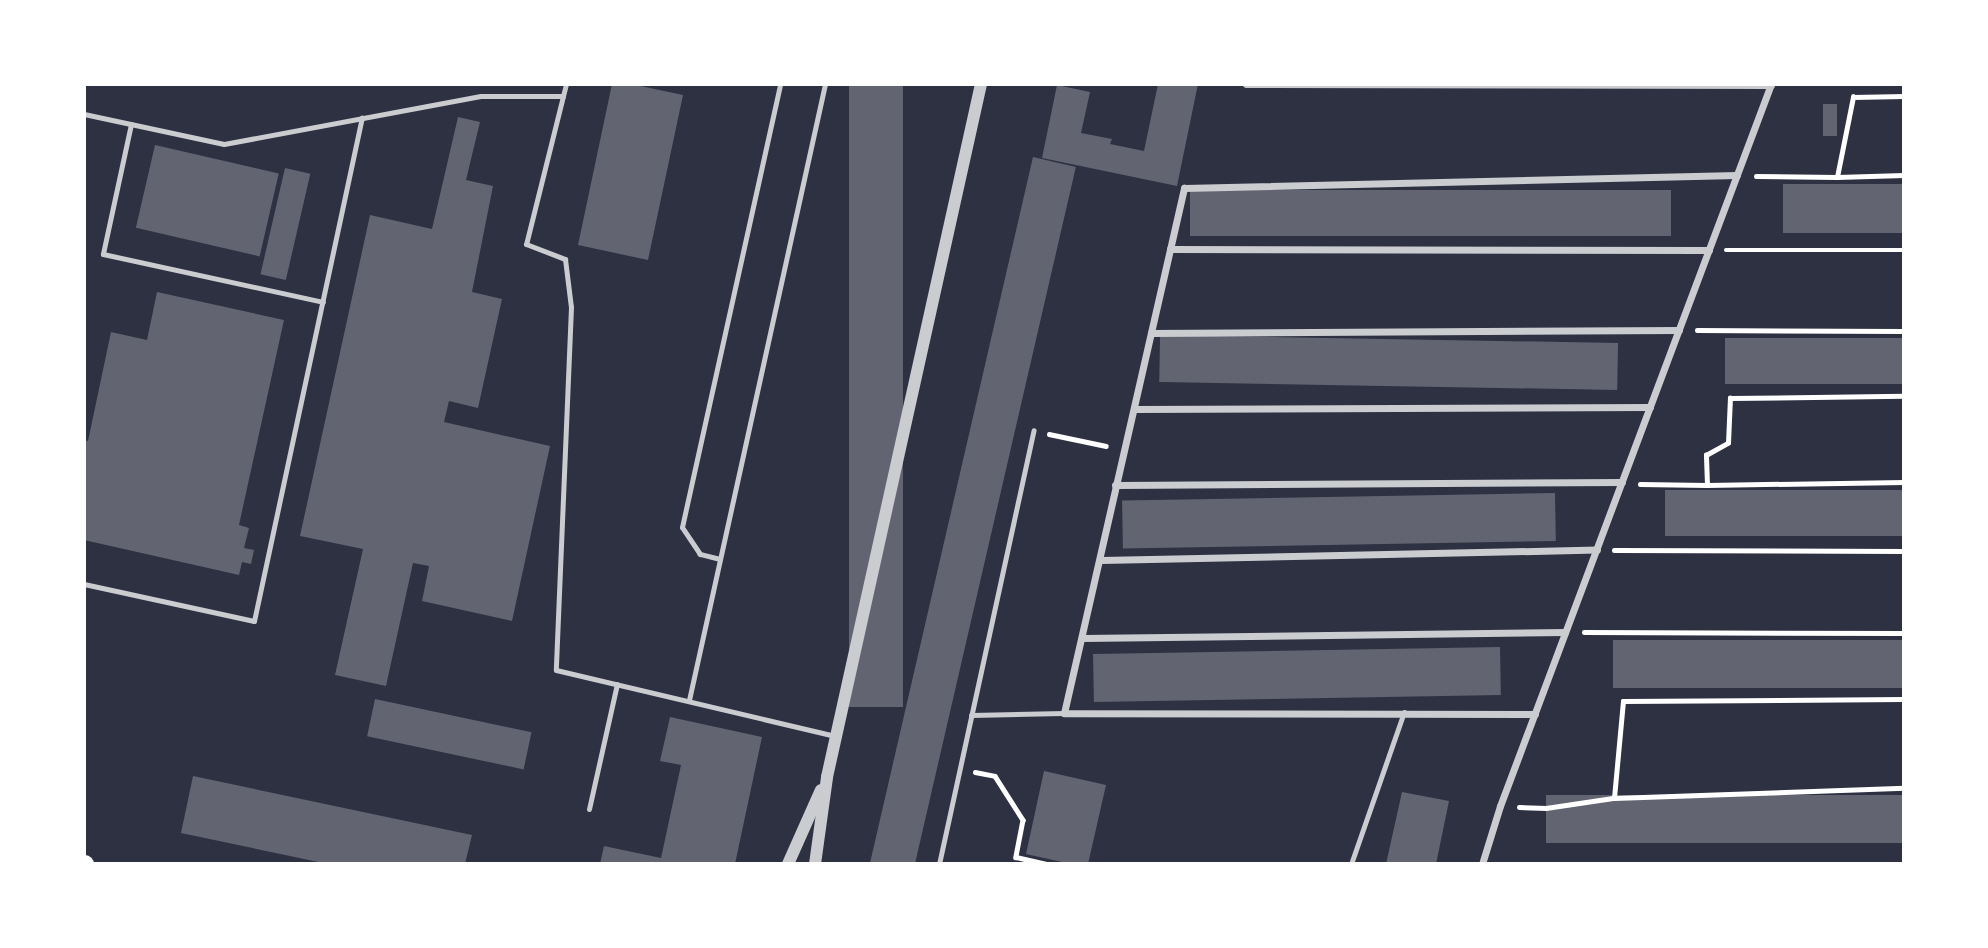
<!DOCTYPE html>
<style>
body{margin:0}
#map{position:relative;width:1988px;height:948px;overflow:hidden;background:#2d3142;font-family:Jost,sans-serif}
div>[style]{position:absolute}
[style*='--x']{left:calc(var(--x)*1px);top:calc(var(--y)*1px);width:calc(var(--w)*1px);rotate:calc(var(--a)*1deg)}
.building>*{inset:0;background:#626471;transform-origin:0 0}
.path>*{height:4.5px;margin:-2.25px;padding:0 2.25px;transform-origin:2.25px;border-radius:2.25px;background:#fff}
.service>*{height:5px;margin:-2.5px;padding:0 2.5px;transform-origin:2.5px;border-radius:2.5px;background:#caccd0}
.minor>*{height:7px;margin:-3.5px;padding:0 3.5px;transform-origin:3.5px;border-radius:3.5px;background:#caccd0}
.tertiary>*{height:12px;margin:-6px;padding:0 6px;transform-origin:6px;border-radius:6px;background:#caccd0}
.primary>*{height:18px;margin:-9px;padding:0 9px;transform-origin:9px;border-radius:9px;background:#fff}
span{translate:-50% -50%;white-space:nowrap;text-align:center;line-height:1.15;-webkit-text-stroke:5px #fff;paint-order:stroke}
.frame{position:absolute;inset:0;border:86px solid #fff;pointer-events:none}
</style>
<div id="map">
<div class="building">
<div style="clip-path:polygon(612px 84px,631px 84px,683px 95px,648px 260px,578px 245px)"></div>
<div style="left:849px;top:84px;width:54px;height:623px"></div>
<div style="clip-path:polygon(1158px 84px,1198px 84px,1177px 186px,1042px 158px,1057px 85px,1090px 92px,1081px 133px,1112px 139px,1110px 144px,1144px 151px)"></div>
<div style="left:1823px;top:104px;width:14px;height:32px"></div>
<div style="clip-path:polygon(458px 117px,480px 122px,466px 180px,493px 186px,472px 292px,502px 299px,478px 408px,449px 401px,444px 422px,550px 446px,512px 621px,422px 601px,429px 566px,413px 563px,386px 686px,335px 675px,363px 549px,300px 536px,370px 215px,432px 229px)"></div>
<div style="left:155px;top:145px;width:127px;height:85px;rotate:13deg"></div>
<div style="left:1033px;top:157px;width:44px;height:724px;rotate:13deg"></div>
<div style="left:285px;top:168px;width:26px;height:109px;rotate:13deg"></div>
<div style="left:1904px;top:184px;width:49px;height:121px;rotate:90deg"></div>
<div style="left:1671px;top:190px;width:46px;height:481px;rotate:90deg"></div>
<div style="clip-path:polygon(157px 292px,284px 320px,239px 525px,249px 528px,244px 548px,254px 550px,251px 564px,242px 562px,239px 575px,84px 540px,84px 440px,88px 441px,111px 332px,147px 340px)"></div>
<div style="left:1904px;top:338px;width:46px;height:179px;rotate:90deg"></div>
<div style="left:1618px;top:343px;width:47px;height:458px;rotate:91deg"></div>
<div style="left:1904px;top:490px;width:46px;height:239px;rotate:90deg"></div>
<div style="left:1555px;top:493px;width:48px;height:433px;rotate:89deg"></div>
<div style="left:1904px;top:640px;width:48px;height:291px;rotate:90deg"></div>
<div style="left:1500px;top:647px;width:48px;height:407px;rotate:89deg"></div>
<div style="left:375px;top:699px;width:160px;height:38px;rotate:12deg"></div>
<div style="clip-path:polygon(670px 717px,762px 737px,735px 864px,600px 864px,604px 846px,661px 858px,681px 765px,660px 761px)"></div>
<div style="clip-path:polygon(1044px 771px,1106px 785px,1088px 864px,1071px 864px,1026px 854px)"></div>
<div style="clip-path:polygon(193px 776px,472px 835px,465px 864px,328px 864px,181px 833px)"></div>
<div style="clip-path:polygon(1402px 792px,1449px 801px,1436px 864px,1386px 864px)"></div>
<div style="left:1904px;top:795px;width:48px;height:358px;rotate:90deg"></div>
</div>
<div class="path">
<div style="--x:1756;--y:176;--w:81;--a:0.7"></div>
<div style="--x:1837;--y:177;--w:82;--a:-78.7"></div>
<div style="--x:1853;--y:97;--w:51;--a:-1.1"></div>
<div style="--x:1837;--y:177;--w:67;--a:-1.7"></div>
<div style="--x:1726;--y:250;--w:178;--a:0"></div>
<div style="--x:1697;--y:330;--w:207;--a:0.3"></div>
<div style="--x:1049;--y:434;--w:58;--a:11.9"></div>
<div style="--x:1640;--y:484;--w:67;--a:0.9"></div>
<div style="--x:1707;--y:485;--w:30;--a:-92"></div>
<div style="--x:1706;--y:455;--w:25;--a:-29"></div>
<div style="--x:1728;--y:443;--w:45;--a:-87.5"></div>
<div style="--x:1730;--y:398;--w:174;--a:-0.7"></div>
<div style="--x:1707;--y:485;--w:197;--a:-0.9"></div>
<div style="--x:1614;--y:550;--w:290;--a:0.2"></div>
<div style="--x:1584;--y:632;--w:320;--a:0.2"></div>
<div style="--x:975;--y:772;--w:20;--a:11"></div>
<div style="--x:995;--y:776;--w:52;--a:57.5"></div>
<div style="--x:1023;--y:820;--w:38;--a:101"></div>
<div style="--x:1016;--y:857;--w:32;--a:13"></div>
<div style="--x:1614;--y:798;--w:290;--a:-2"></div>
<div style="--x:1519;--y:807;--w:27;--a:2"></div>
<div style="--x:1546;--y:808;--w:69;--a:-8.4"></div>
<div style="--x:1614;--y:798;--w:97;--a:-84.7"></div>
<div style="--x:1623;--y:701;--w:281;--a:-0.4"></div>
</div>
<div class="service">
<div style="--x:566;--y:84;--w:165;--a:104"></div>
<div style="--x:526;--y:244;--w:42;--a:21"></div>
<div style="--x:565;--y:259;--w:48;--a:82.9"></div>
<div style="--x:571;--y:307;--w:363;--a:92.4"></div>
<div style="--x:556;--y:670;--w:288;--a:13.3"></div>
<div style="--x:84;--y:114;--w:143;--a:12.1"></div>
<div style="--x:224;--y:144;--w:261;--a:-10.6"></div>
<div style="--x:481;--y:96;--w:82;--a:0"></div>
<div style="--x:131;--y:124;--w:133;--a:102.2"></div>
<div style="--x:103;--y:254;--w:225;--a:12.3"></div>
<div style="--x:720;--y:559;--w:21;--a:-166"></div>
<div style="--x:700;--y:554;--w:32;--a:-124"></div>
<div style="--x:682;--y:527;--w:454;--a:-77.5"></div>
<div style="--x:84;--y:584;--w:174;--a:12.3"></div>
<div style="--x:254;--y:621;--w:515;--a:-77.91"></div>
<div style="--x:689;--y:700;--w:631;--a:-77.55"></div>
<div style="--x:971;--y:715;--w:93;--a:-1.2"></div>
<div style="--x:589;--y:809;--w:128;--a:-77.4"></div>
<div style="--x:939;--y:864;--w:444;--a:-77.7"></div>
<div style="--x:1351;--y:864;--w:161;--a:-70.8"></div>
</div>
<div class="minor">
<div style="--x:1246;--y:84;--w:525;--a:0.11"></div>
<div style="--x:1170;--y:249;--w:539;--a:0.11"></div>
<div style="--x:1151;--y:333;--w:528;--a:-0.33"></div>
<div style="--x:1134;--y:409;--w:516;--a:-0.22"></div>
<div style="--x:1115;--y:485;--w:507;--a:-0.34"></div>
<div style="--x:1101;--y:560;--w:496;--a:-1.2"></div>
<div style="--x:1082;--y:638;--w:483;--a:-0.7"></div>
<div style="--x:1535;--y:714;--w:471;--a:-179.9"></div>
<div style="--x:1064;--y:713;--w:539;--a:-77.12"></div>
<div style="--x:1184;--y:188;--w:553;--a:-1.35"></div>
<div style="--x:1482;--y:864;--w:61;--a:-72.8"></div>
<div style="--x:1500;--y:806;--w:771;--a:-69.43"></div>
</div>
<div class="tertiary">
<div style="--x:788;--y:864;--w:81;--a:-66"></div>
<div style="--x:815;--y:864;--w:88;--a:-82.1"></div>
<div style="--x:827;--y:777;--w:710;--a:-77.47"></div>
</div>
<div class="primary">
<div style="--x:84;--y:864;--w:1;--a:0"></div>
</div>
<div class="frame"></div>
</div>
